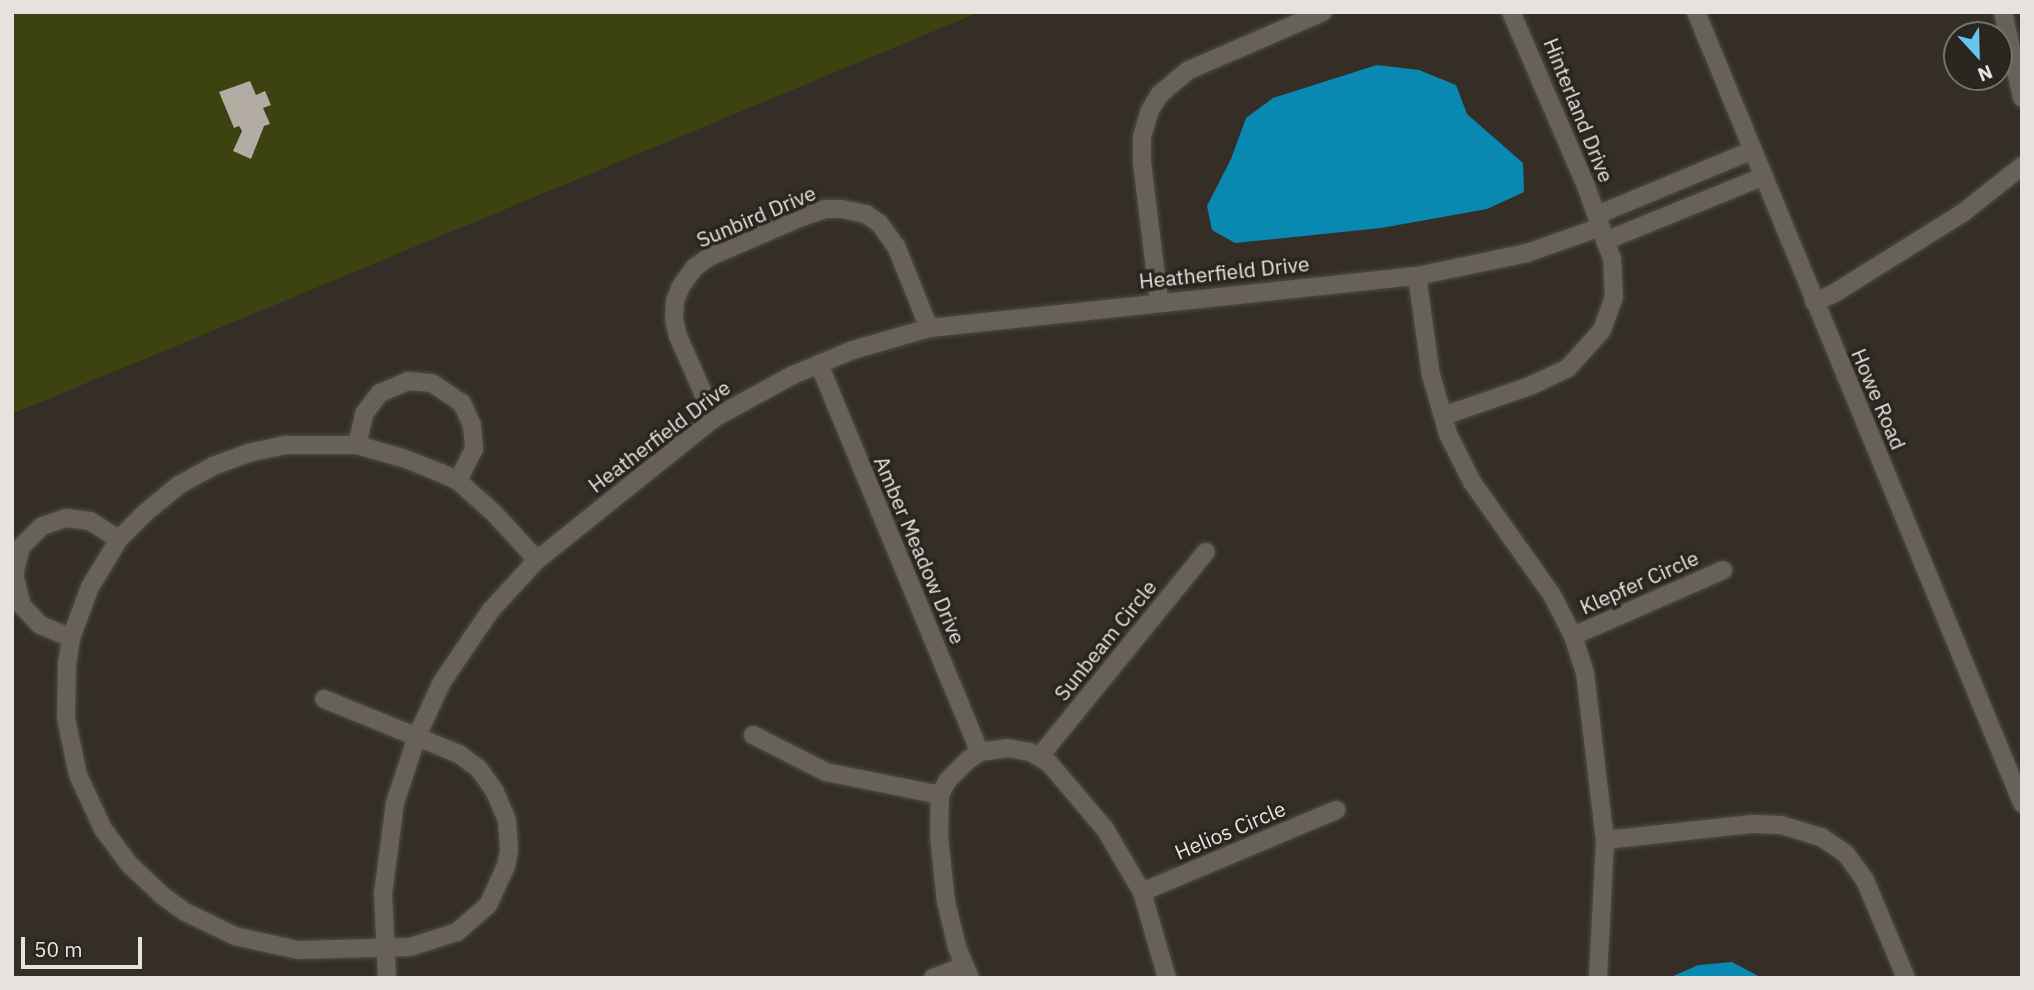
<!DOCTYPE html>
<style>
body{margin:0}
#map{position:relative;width:2034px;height:990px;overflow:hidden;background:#342e27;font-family:"IBM Plex Sans",sans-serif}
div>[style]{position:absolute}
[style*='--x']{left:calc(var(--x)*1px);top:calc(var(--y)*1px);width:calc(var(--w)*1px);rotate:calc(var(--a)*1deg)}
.green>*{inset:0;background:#3c4311}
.water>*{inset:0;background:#0989b2}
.building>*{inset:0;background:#b2aca3}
.roads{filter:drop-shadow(0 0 2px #504b46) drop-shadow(0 0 2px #504b46)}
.minor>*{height:18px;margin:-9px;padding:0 9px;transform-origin:9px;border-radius:9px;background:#676159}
span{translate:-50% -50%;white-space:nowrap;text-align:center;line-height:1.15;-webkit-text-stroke:7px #2a251e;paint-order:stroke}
.street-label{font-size:21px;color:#e6e3de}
.frame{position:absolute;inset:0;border:14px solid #e6e3de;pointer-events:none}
.north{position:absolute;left:1943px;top:21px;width:70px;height:70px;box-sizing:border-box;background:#2a251e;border:2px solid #75716b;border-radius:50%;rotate:158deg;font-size:19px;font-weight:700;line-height:28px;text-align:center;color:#e6e3de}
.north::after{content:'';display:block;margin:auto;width:24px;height:32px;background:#65c5ef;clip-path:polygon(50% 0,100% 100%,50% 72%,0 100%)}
.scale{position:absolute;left:21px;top:937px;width:121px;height:32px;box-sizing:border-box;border:4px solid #e6e3de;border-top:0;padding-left:9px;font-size:21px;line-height:24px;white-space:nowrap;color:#e6e3de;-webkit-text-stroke:5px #2a251e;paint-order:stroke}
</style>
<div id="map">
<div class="green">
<div style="clip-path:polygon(12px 12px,980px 12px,12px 414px)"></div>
</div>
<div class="water">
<div style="clip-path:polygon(1377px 65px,1419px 70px,1456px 85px,1467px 114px,1523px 163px,1524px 192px,1487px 209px,1381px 228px,1235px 243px,1212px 230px,1207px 206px,1231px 159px,1246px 118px,1273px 98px)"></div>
<div style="clip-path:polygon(1732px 962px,1762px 978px,1669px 978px,1698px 965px)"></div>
</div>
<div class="building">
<div style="clip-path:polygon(250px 81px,256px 95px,265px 91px,271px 105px,263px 108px,270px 124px,264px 126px,251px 159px,233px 151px,242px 131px,239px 126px,234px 128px,219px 92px)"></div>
</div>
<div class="roads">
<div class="minor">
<div style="--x:1696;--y:12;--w:856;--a:67.6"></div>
<div style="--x:2003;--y:12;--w:88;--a:77.5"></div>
<div style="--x:1597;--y:215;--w:169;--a:-22.6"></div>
<div style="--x:1605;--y:241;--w:172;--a:-22.2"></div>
<div style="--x:1417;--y:276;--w:100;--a:82"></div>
<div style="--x:1431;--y:375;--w:61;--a:73.9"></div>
<div style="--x:1448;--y:434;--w:54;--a:63.4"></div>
<div style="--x:1472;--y:482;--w:138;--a:54.7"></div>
<div style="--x:1552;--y:595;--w:46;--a:62.9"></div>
<div style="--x:1573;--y:636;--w:39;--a:72"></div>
<div style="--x:1585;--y:673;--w:168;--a:83.2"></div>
<div style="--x:1605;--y:840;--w:138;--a:92.9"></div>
<div style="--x:1159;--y:301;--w:139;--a:-97"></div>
<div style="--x:1142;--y:163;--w:26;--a:-90"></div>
<div style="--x:1142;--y:137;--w:26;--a:-74"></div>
<div style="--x:1149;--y:112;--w:21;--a:-59"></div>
<div style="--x:1160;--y:94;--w:35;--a:-40"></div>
<div style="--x:1187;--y:71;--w:148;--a:-23.5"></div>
<div style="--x:1814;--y:302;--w:21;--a:-23"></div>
<div style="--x:1833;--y:294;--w:155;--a:-32"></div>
<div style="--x:1964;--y:212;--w:74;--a:-38.4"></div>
<div style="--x:819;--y:364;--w:420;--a:67.5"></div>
<div style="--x:1443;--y:416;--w:92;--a:-19"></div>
<div style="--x:1530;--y:386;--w:42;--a:-25.3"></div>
<div style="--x:1568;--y:368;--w:51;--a:-48.2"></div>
<div style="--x:1602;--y:330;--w:35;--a:-70"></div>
<div style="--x:1614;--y:297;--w:38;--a:-93"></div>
<div style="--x:1612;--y:259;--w:77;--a:-109.6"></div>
<div style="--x:1586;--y:186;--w:189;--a:-113.3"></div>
<div style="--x:714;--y:418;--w:90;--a:-113.7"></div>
<div style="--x:678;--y:336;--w:17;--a:-103"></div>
<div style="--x:674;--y:319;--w:18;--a:-87"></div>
<div style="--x:675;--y:301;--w:16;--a:-68"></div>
<div style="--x:681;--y:286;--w:22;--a:-54"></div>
<div style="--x:694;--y:268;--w:19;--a:-36"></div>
<div style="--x:709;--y:257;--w:101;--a:-23.3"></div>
<div style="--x:802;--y:217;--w:24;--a:-19"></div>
<div style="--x:825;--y:209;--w:17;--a:0"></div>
<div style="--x:842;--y:209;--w:25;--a:12"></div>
<div style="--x:866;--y:214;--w:16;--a:35"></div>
<div style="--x:879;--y:223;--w:29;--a:54"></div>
<div style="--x:896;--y:246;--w:88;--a:68.1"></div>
<div style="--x:357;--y:445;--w:32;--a:-77"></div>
<div style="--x:364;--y:414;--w:26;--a:-53"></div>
<div style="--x:380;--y:393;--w:30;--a:-23"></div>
<div style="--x:408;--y:381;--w:24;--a:5"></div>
<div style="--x:432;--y:383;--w:36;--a:34"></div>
<div style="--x:462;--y:403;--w:24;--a:66"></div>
<div style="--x:472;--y:425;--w:24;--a:85"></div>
<div style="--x:474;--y:449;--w:36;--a:117"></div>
<div style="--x:1573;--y:636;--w:164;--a:-23.7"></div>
<div style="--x:71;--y:638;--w:34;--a:-157"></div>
<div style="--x:40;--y:625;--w:26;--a:-133"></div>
<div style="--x:22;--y:606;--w:32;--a:-104"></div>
<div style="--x:14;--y:575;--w:29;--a:-76"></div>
<div style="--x:21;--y:547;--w:30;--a:-45"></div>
<div style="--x:42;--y:526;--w:25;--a:-18"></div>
<div style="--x:66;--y:518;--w:24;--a:7"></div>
<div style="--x:90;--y:521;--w:34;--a:32"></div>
<div style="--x:324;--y:699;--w:146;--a:22.2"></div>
<div style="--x:459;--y:754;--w:25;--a:37"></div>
<div style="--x:479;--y:769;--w:28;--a:55"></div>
<div style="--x:495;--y:792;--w:30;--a:67"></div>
<div style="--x:507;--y:820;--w:31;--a:86"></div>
<div style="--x:509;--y:851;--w:15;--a:101"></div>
<div style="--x:506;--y:866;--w:43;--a:114.8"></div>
<div style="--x:488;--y:905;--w:41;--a:138.9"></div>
<div style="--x:457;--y:932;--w:49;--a:162.3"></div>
<div style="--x:410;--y:947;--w:112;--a:178.5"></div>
<div style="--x:298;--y:950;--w:65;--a:-167.5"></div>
<div style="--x:235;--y:936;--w:55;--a:-154.4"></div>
<div style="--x:185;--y:912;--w:29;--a:-144"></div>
<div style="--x:162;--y:895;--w:45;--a:-136.8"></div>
<div style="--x:129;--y:864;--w:44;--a:-126.6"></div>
<div style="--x:103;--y:829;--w:60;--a:-114.8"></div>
<div style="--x:78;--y:775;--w:58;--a:-101.9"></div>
<div style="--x:66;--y:718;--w:54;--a:-88.9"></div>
<div style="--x:67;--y:664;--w:26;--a:-81"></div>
<div style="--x:71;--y:638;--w:54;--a:-69.6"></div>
<div style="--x:90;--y:587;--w:56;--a:-58.9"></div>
<div style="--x:119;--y:539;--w:38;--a:-45"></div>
<div style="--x:146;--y:512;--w:43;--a:-39.3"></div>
<div style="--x:179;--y:485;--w:39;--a:-29"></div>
<div style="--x:213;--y:466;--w:37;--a:-20"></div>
<div style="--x:248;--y:453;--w:39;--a:-12"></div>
<div style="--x:286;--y:445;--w:71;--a:0"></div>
<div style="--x:357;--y:445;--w:48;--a:15.8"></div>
<div style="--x:403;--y:458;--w:41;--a:21.5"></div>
<div style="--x:441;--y:473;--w:19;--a:25"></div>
<div style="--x:458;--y:481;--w:47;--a:41.5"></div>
<div style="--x:493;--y:512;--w:65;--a:47.5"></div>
<div style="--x:753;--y:735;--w:82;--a:26.9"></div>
<div style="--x:826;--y:772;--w:116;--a:11.4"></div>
<div style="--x:1040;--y:756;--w:263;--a:-50.9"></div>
<div style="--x:1605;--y:840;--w:149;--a:-6.2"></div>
<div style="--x:1753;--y:824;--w:28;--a:2"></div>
<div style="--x:1781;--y:825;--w:42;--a:16.7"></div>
<div style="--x:1821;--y:837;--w:30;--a:34"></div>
<div style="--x:1846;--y:854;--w:32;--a:54"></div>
<div style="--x:1865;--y:880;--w:106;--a:67.3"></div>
<div style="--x:1142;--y:892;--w:211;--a:-22.9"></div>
<div style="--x:387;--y:978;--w:84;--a:-92.7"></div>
<div style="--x:383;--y:894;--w:92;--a:-82.5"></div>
<div style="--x:395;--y:803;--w:71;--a:-71.8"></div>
<div style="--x:417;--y:736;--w:60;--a:-65.2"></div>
<div style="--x:442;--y:682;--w:87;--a:-55.8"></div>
<div style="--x:491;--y:610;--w:68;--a:-47.4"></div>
<div style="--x:537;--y:560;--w:227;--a:-38.7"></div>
<div style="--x:714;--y:418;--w:90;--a:-28.6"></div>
<div style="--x:793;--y:375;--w:65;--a:-22.6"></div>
<div style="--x:853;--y:350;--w:79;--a:-16.1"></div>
<div style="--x:929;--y:328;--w:491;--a:-6.1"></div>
<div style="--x:1417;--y:276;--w:112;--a:-11.8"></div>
<div style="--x:1527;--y:253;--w:78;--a:-19.4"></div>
<div style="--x:933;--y:978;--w:33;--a:-21"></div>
<div style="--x:970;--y:978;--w:34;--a:-113"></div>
<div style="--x:957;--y:947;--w:46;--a:-103.7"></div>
<div style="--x:946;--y:902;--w:67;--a:-96"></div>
<div style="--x:939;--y:835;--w:40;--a:-88.6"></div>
<div style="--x:940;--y:795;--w:16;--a:-63"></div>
<div style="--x:947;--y:781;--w:30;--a:-45"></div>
<div style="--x:968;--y:760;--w:14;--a:-34"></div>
<div style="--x:980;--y:752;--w:27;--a:-8"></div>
<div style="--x:1007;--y:748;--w:23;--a:10"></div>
<div style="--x:1030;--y:752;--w:22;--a:30"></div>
<div style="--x:1049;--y:763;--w:87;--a:49.7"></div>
<div style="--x:1105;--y:829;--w:73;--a:59.6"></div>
<div style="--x:1142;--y:892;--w:90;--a:73.8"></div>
</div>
</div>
<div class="street-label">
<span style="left:1579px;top:110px;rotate:68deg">Hinterland Drive</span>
<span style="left:756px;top:216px;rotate:-23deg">Sunbird Drive</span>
<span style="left:1224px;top:272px;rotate:-6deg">Heatherfield Drive</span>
<span style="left:1879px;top:399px;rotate:67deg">Howe Road</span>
<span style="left:659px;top:436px;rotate:-37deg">Heatherfield Drive</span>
<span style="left:920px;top:550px;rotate:67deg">Amber Meadow Drive</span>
<span style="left:1639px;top:582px;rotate:-24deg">Klepfer Circle</span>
<span style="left:1105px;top:640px;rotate:-51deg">Sunbeam Circle</span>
<span style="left:1230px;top:830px;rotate:-23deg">Helios Circle</span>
</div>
<div class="frame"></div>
<div class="north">N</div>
<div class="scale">50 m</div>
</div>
